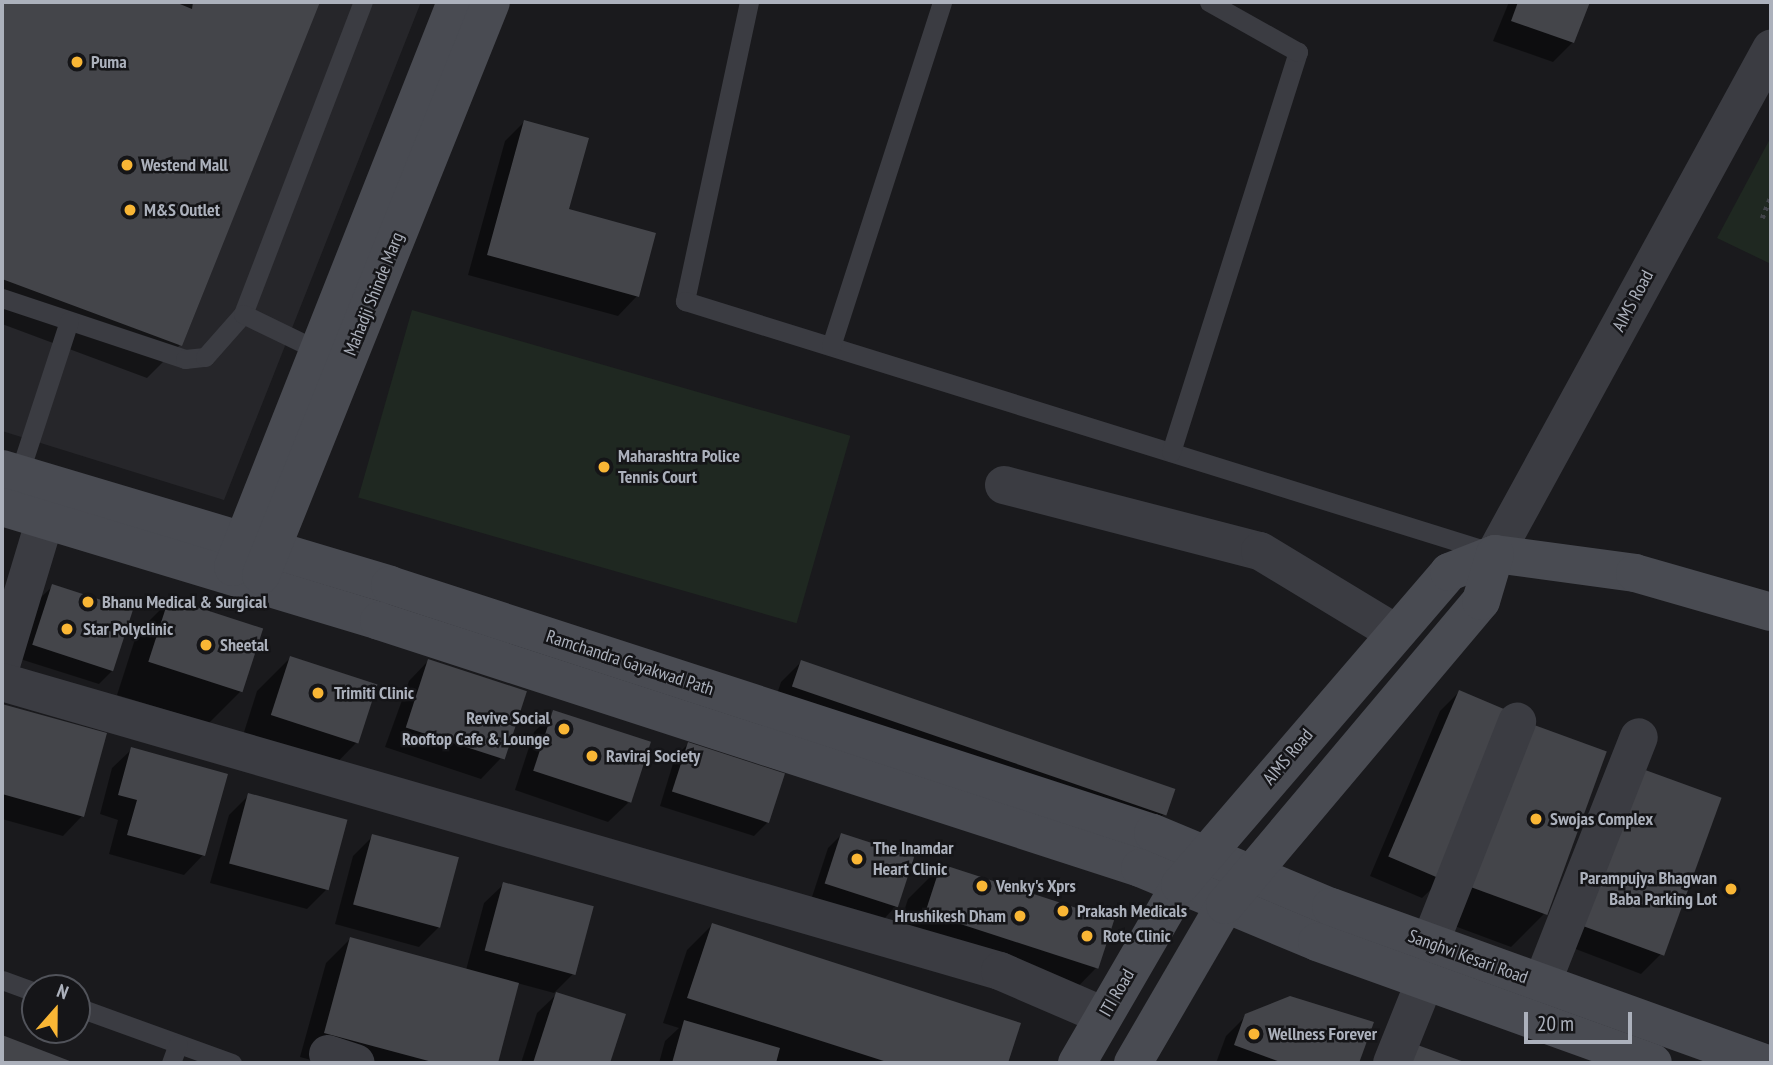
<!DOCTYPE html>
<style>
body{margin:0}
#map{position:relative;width:1773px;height:1065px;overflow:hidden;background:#1a1a1d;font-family:"PT Sans Narrow",sans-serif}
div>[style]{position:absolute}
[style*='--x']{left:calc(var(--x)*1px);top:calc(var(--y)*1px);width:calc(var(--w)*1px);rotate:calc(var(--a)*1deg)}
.built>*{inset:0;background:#26262a}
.green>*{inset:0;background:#1f2821;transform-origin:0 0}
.shadow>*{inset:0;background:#0007}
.building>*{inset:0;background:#44454a;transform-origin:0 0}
.path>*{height:4.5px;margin-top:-2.25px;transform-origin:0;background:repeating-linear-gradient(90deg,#414349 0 3.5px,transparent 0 8.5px)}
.lane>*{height:19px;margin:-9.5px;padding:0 9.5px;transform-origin:9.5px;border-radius:9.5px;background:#3b3c42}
.street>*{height:38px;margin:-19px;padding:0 19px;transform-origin:19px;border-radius:19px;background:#3b3c42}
.secondary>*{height:38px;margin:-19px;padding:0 19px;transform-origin:19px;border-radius:19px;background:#494b52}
.dots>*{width:19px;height:19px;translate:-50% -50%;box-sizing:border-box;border:4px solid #151518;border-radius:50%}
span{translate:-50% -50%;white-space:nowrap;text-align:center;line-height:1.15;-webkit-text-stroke:5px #151518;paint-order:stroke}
.poi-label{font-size:18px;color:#acb1bc;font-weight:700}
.left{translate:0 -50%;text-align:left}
.right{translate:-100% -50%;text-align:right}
.street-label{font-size:18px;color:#acb1bc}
.frame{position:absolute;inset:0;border:4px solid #acb1bc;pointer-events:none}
.north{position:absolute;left:21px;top:974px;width:70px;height:70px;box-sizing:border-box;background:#151518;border:2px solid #51535a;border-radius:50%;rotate:21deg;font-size:19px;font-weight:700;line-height:28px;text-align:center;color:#acb1bc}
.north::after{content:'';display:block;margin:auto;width:24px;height:32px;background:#f9b635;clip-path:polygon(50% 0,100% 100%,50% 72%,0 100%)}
.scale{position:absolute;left:1524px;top:1012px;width:108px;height:32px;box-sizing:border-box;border:4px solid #acb1bc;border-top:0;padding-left:9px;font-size:21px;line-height:24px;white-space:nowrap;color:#acb1bc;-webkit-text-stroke:5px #151518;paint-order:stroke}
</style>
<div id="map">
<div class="built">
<div style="clip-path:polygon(2px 2px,421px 2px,224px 500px,2px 431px)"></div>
</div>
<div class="green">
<div style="clip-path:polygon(1771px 137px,1771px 264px,1717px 238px)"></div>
<div style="left:412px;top:310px;width:456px;height:195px;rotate:16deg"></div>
</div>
<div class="shadow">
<div style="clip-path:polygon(2px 2px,318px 2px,180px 345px,147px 378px,2px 324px)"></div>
<div style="clip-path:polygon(1509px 2px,1588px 2px,1573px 42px,1553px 62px,1493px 41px)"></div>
<div style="clip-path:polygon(524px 122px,566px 210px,637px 296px,618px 316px,468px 275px,505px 141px)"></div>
<div style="clip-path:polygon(53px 586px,112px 671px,99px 684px,20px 659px,39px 599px)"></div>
<div style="clip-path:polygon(170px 600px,242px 690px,209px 723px,117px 695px,137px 633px)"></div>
<div style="clip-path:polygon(290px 658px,357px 742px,324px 776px,239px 748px,257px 691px)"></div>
<div style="clip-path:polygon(428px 661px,524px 692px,500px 759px,481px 779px,385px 747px,409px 681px)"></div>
<div style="clip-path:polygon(801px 662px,1166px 812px,1146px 831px,773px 706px,781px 682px)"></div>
<div style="clip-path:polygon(1459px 692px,1544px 914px,1511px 947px,1433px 918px,1442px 879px,1422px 898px,1370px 876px,1440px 711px)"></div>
<div style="clip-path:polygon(2px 706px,105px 734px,82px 816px,63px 836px,2px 819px)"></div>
<div style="clip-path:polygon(554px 712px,628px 803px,608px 822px,515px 790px,534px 732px)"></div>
<div style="clip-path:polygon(688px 744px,767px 823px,754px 836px,660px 806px,675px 757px)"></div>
<div style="clip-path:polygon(132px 749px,203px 855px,184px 875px,109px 854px,118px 820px,100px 814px,112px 768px)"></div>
<div style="clip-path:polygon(1618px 788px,1661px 954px,1641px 974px,1560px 943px)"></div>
<div style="clip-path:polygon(249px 795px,326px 890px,307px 909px,210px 883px,229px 815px)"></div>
<div style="clip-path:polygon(841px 835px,912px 858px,896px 906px,883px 920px,812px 897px,828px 848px)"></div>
<div style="clip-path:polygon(373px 836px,439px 927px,419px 947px,335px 924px,353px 856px)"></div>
<div style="clip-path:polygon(941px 866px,1097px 967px,1064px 1001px,893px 945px,908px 899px)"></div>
<div style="clip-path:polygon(504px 884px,574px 973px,554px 993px,517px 983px,496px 1063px,322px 1063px,300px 1057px,326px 963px,351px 938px,466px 970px,484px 903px)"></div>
<div style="clip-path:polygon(712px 925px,1019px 1024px,1007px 1063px,659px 1063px,665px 1041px,679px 1028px,663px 1023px,687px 950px)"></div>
<div style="clip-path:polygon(557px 994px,623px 1015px,608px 1063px,521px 1063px,537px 1013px)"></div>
<div style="clip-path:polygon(1246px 1016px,1371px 1023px,1357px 1063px,1216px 1063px,1226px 1036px)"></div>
</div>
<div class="building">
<div style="clip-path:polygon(2px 2px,175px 2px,192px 9px,193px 2px,320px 2px,182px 346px,2px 279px)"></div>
<div style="clip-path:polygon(1518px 2px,1590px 2px,1574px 43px,1511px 21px)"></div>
<div style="clip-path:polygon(524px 120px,589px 138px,569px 209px,656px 233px,639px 297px,487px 255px)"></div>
<div style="left:52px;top:584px;width:85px;height:64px;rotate:18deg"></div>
<div style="left:169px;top:598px;width:99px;height:67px;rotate:18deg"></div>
<div style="left:290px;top:656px;width:92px;height:62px;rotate:18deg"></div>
<div style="left:428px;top:659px;width:104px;height:72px;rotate:18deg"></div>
<div style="left:801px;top:660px;width:396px;height:28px;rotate:19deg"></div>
<div style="left:1459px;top:690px;width:59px;height:181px;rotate:23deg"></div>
<div style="clip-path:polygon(2px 704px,107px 733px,84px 817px,2px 794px)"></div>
<div style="left:553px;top:710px;width:103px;height:64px;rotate:18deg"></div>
<div style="left:1526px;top:722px;width:86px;height:174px;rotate:20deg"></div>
<div style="left:688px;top:742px;width:102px;height:52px;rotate:18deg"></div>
<div style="clip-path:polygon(131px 747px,228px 774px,205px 856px,127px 835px,137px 800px,118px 795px)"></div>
<div style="left:1637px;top:767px;width:90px;height:168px;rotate:20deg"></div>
<div style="left:248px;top:793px;width:103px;height:73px;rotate:15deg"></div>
<div style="left:841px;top:833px;width:77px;height:53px;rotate:18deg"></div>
<div style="left:372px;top:834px;width:90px;height:73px;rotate:15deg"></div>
<div style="left:941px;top:864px;width:182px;height:51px;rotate:18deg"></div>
<div style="left:503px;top:882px;width:94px;height:71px;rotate:15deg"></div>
<div style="clip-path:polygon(712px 923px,1021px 1023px,1008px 1063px,890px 1063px,687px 998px)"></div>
<div style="clip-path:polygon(350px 937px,519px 983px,498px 1063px,436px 1063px,324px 1033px)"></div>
<div style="clip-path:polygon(556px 992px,626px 1014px,610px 1063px,533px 1063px)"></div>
<div style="clip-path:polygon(1290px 996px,1374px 1022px,1359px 1063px,1283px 1063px,1234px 1045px,1245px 1014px)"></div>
<div style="clip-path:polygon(684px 1020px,780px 1048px,776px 1063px,672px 1063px)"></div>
<div style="clip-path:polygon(2px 1035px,75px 1063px,2px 1063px)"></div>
<div style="clip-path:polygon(1412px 1043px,1467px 1063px,1404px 1063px)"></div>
</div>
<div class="path">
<div style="--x:1762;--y:218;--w:24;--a:-68"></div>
</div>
<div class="lane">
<div style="--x:749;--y:2;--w:306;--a:102.1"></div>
<div style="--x:685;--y:301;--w:844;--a:17.3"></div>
<div style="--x:2;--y:298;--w:193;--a:18.4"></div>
<div style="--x:185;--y:359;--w:20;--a:-6"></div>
<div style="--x:205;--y:357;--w:57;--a:-48.5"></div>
<div style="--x:243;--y:314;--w:334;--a:-69"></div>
<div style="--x:243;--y:314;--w:82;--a:25.9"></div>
<div style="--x:831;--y:346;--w:361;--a:-72.1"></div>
<div style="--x:1171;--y:452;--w:420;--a:-72.4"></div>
<div style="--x:1298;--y:52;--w:102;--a:-150.7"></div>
<div style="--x:19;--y:474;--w:161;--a:-71.9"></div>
<div style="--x:2;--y:980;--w:35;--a:20"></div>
<div style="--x:77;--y:1007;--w:165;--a:19.9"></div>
<div style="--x:171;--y:1063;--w:20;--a:-70"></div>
</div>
<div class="street">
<div style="--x:1004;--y:485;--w:264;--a:14.5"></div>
<div style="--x:1260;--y:551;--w:157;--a:31.2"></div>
<div style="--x:1495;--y:554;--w:576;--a:-61.34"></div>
<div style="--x:2;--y:662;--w:148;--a:-73.2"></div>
<div style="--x:2;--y:682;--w:1039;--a:16.15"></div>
<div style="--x:1000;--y:971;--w:113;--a:23.4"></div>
<div style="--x:1430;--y:943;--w:238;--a:-68.5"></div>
<div style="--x:1542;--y:983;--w:264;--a:-68.5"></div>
<div style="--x:328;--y:1054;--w:29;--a:18"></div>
<div style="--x:1392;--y:1063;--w:88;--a:-68.1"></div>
</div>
<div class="secondary">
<div style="--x:2;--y:469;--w:405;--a:16.6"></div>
<div style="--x:390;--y:585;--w:802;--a:18.01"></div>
<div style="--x:1153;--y:833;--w:193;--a:22.6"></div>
<div style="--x:1331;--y:907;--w:461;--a:19.8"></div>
<div style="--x:2;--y:507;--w:394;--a:16.8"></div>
<div style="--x:379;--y:621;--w:800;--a:17.98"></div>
<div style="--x:1140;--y:868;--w:192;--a:22.7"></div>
<div style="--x:1317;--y:942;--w:357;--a:19.8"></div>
<div style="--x:233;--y:567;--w:607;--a:-68.46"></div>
<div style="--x:261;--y:575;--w:617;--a:-68.13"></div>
<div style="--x:1077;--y:1063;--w:206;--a:-59.9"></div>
<div style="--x:1180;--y:885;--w:413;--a:-49.3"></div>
<div style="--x:1449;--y:572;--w:49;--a:-21.4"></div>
<div style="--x:1495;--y:554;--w:141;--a:7.7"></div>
<div style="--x:1635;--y:573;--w:141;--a:16"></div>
<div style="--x:1133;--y:1063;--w:183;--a:-59.8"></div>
<div style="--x:1225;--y:905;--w:397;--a:-49.9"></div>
<div style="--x:1481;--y:601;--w:49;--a:-73.4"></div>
</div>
<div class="dots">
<div style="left:77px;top:62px;background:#f9b635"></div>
<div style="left:127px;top:165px;background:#f9b635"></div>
<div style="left:130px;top:210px;background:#f9b635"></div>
<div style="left:604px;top:467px;background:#f9b635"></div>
<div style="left:88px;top:602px;background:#f9b635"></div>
<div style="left:67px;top:629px;background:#f9b635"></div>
<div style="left:206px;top:645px;background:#f9b635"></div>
<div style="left:318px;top:693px;background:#f9b635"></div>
<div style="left:564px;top:729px;background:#f9b635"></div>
<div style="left:592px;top:756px;background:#f9b635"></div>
<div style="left:1536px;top:819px;background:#f9b635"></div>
<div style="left:857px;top:859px;background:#f9b635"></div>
<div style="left:982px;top:886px;background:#f9b635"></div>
<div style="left:1731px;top:889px;background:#f9b635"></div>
<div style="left:1063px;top:911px;background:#f9b635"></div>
<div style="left:1020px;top:916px;background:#f9b635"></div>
<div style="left:1087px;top:936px;background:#f9b635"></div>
<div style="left:1254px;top:1034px;background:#f9b635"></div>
</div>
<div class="poi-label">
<span class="left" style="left:91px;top:62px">Puma</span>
<span class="left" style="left:141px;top:165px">Westend Mall</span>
<span class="left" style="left:144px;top:210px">M&amp;S Outlet</span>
<span class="left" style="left:618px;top:467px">Maharashtra Police<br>Tennis Court</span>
<span class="left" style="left:102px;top:602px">Bhanu Medical &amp; Surgical</span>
<span class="left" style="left:83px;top:629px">Star Polyclinic</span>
<span class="left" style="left:220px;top:645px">Sheetal</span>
<span class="left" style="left:334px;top:693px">Trimiti Clinic</span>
<span class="right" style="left:550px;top:729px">Revive Social<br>Rooftop Cafe &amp; Lounge</span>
<span class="left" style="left:606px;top:756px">Raviraj Society</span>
<span class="left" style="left:1550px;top:819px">Swojas Complex</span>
<span class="left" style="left:873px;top:859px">The Inamdar<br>Heart Clinic</span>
<span class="right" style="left:1717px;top:889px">Parampujya Bhagwan<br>Baba Parking Lot</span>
<span class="left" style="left:996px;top:886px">Venky's Xprs</span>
<span class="left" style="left:1077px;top:911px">Prakash Medicals</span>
<span class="right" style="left:1006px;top:916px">Hrushikesh Dham</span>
<span class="left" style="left:1103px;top:936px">Rote Clinic</span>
<span class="left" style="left:1268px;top:1034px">Wellness Forever</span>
</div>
<div class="street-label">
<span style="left:374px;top:294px;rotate:-68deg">Mahadji Shinde Marg</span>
<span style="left:1633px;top:301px;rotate:-62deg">AIMS Road</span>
<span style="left:630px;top:663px;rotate:18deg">Ramchandra Gayakwad Path</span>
<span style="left:1288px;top:757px;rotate:-50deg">AIMS Road</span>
<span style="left:1468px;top:957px;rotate:20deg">Sanghvi Kesari Road</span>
<span style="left:1117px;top:993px;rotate:-60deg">ITI Road</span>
</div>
<div class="frame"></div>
<div class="north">N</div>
<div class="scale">20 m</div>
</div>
